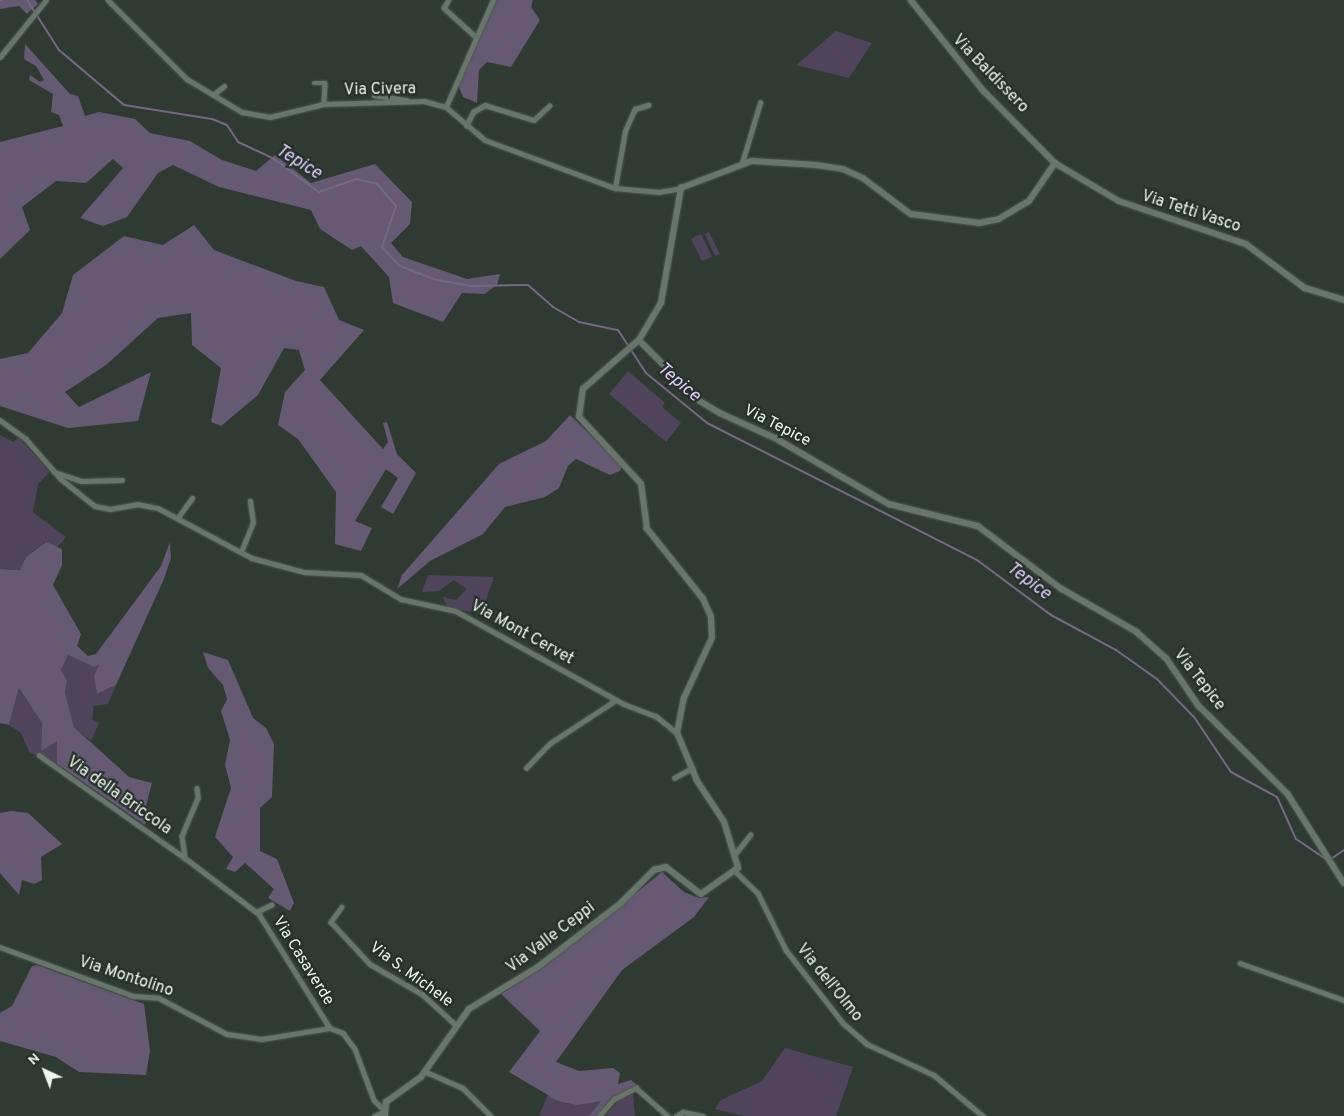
<!DOCTYPE html>
<style>
body{margin:0}
#map{position:relative;width:1344px;height:1116px;overflow:hidden;background:#2e3a32;font-family:Overpass,sans-serif}
div>[style]{position:absolute}
[style*='--x']{left:calc(var(--x)*1px);top:calc(var(--y)*1px);width:calc(var(--w)*1px);rotate:calc(var(--a)*1deg)}
.green>*{inset:0;background:#4f445c;transform-origin:0 0}
.forest>*{inset:0;background:#665974}
.stream>*{height:2px;margin:-1px;padding:0 1px;transform-origin:1px;border-radius:1px;background:#756884}
.roads{filter:drop-shadow(0 0 1px #4e5851) drop-shadow(0 0 1px #4e5851)}
.minor>*{height:4.5px;margin:-2.25px;padding:0 2.25px;transform-origin:2.25px;border-radius:2.25px;background:#67756b}
.tertiary>*{height:5.5px;margin:-2.75px;padding:0 2.75px;transform-origin:2.75px;border-radius:2.75px;background:#67756b}
span{translate:-50% -50%;white-space:nowrap;text-align:center;line-height:1.15;-webkit-text-stroke:4.5px #243028;paint-order:stroke}
.street-label{font-size:16px;color:#edf5ef}
.water-label{font-size:18px;color:#e2cafe;font-style:italic}
.north{position:absolute;left:20px;top:1046px;width:50px;height:50px;-webkit-text-stroke:4px #243028;paint-order:stroke;rotate:317deg;font-size:14px;font-weight:700;line-height:20px;text-align:center;color:#edf5ef}
.north::after{content:'';display:block;margin:auto;width:18px;height:22px;background:#edf5ef;clip-path:polygon(50% 0,100% 100%,50% 72%,0 100%)}
</style>
<div id="map">
<div class="green">
<div style="clip-path:polygon(836px 31px,872px 43px,849px 78px,796px 65px)"></div>
<div style="clip-path:polygon(709px 232px,720px 254px,715px 256px,705px 234px)"></div>
<div style="left:701px;top:234px;width:25px;height:11px;rotate:64deg"></div>
<div style="clip-path:polygon(628px 371px,665px 403px,662px 407px,681px 423px,666px 442px,609px 394px)"></div>
<div style="clip-path:polygon(0 435px,13px 442px,19px 438px,50px 472px,38px 484px,33px 512px,66px 537px,56px 549px,45px 542px,26px 557px,20px 570px,0 569px)"></div>
<div style="clip-path:polygon(428px 575px,494px 577px,481px 614px,447px 607px,443px 597px,456px 600px,467px 589px,454px 580px,439px 591px,422px 592px)"></div>
<div style="clip-path:polygon(68px 655px,94px 667px,99px 664px,97px 694px,116px 685px,108px 704px,94px 706px,92px 719px,99px 723px,91px 741px,74px 727px,65px 693px,67px 680px,61px 670px)"></div>
<div style="clip-path:polygon(19px 688px,42px 723px,41px 750px,57px 740px,57px 764px,29px 752px,21px 733px,9px 725px)"></div>
<div style="clip-path:polygon(785px 1048px,853px 1067px,836px 1116px,744px 1116px,715px 1109px,721px 1100px,762px 1081px)"></div>
<div style="clip-path:polygon(548px 1094px,558px 1101px,601px 1101px,589px 1116px,539px 1116px)"></div>
<div style="clip-path:polygon(633px 1094px,635px 1116px,605px 1116px,619px 1100px)"></div>
</div>
<div class="forest">
<div style="clip-path:polygon(0 0,35px 0,38px 4px,27px 14px,19px 6px,0 9px)"></div>
<div style="clip-path:polygon(495px 0,533px 0,531px 7px,540px 20px,511px 67px,487px 62px,479px 70px,477px 103px,463px 97px,457px 82px)"></div>
<div style="clip-path:polygon(25px 44px,70px 94px,78px 96px,85px 116px,99px 112px,135px 119px,150px 133px,190px 141px,222px 160px,256px 171px,275px 155px,311px 183px,375px 164px,412px 202px,410px 224px,391px 243px,403px 257px,467px 279px,500px 274px,497px 285px,484px 294px,462px 293px,443px 322px,393px 303px,389px 277px,361px 246px,352px 250px,320px 229px,311px 210px,219px 187px,173px 165px,158px 173px,127px 217px,103px 226px,80px 218px,123px 168px,113px 159px,86px 183px,56px 181px,22px 207px,30px 230px,0 259px,0 142px,63px 126px,59px 115px,51px 112px,53px 94px,29px 80px,30px 75px,40px 82px,44px 80px,36px 66px,24px 59px)"></div>
<div style="clip-path:polygon(194px 225px,214px 250px,296px 281px,324px 287px,339px 320px,364px 330px,320px 380px,383px 449px,388px 442px,383px 423px,387px 422px,397px 454px,416px 473px,393px 514px,381px 507px,398px 478px,386px 469px,355px 521px,372px 528px,361px 551px,335px 544px,336px 492px,298px 439px,278px 425px,285px 392px,305px 370px,299px 350px,284px 348px,258px 395px,221px 426px,211px 422px,221px 368px,192px 345px,191px 313px,158px 318px,106px 365px,65px 392px,79px 407px,151px 372px,138px 421px,68px 428px,0 406px,0 359px,28px 353px,62px 313px,73px 275px,124px 236px,163px 245px)"></div>
<div style="clip-path:polygon(570px 415px,622px 466px,620px 471px,610px 475px,576px 459px,568px 466px,559px 488px,545px 497px,505px 507px,483px 534px,430px 561px,397px 589px,402px 575px,499px 464px,546px 441px)"></div>
<div style="clip-path:polygon(46px 542px,62px 549px,62px 565px,53px 585px,81px 634px,77px 646px,88px 656px,96px 654px,161px 566px,170px 542px,171px 558px,163px 581px,116px 685px,97px 694px,94px 676px,99px 665px,94px 667px,68px 655px,61px 670px,67px 680px,65px 693px,74px 727px,129px 777px,152px 783px,146px 806px,151px 811px,145px 825px,57px 764px,57px 741px,41px 751px,42px 723px,19px 688px,9px 725px,0 723px,0 569px,20px 570px,26px 557px)"></div>
<div style="clip-path:polygon(203px 652px,228px 660px,253px 718px,266px 728px,274px 744px,272px 797px,260px 808px,260px 851px,277px 859px,294px 903px,290px 911px,268px 898px,274px 889px,245px 863px,235px 872px,226px 869px,233px 857px,215px 837px,231px 788px,225px 765px,230px 740px,221px 711px,227px 699px,223px 685px,208px 668px)"></div>
<div style="clip-path:polygon(11px 811px,28px 813px,62px 844px,41px 857px,42px 880px,34px 884px,22px 880px,19px 895px,0 873px,0 813px)"></div>
<div style="clip-path:polygon(662px 872px,684px 892px,699px 898px,709px 897px,694px 917px,622px 970px,556px 1062px,579px 1071px,613px 1068px,620px 1073px,618px 1084px,631px 1080px,638px 1086px,612px 1097px,597px 1116px,589px 1116px,601px 1101px,577px 1105px,558px 1101px,509px 1072px,540px 1031px,501px 994px,541px 969px)"></div>
<div style="clip-path:polygon(37px 965px,144px 1004px,150px 1051px,146px 1075px,79px 1072px,56px 1057px,0 1041px,0 1013px,12px 1006px,32px 966px)"></div>
</div>
<div class="stream">
<div style="--x:0;--y:0;--w:1;--a:0"></div>
<div style="--x:27;--y:0;--w:59;--a:57.4"></div>
<div style="--x:59;--y:50;--w:85;--a:40.2"></div>
<div style="--x:124;--y:105;--w:89;--a:9"></div>
<div style="--x:212;--y:119;--w:16;--a:22"></div>
<div style="--x:227;--y:125;--w:20;--a:57"></div>
<div style="--x:238;--y:142;--w:40;--a:25"></div>
<div style="--x:274;--y:159;--w:56;--a:36.3"></div>
<div style="--x:319;--y:192;--w:39;--a:-19"></div>
<div style="--x:356;--y:179;--w:22;--a:13"></div>
<div style="--x:377;--y:184;--w:29;--a:49"></div>
<div style="--x:396;--y:206;--w:43;--a:108.9"></div>
<div style="--x:382;--y:247;--w:26;--a:47"></div>
<div style="--x:400;--y:266;--w:40;--a:21"></div>
<div style="--x:437;--y:280;--w:36;--a:10"></div>
<div style="--x:472;--y:286;--w:56;--a:-1"></div>
<div style="--x:528;--y:285;--w:33;--a:41"></div>
<div style="--x:553;--y:307;--w:30;--a:30"></div>
<div style="--x:579;--y:322;--w:40;--a:12"></div>
<div style="--x:618;--y:330;--w:51;--a:56.9"></div>
<div style="--x:646;--y:373;--w:79;--a:39.3"></div>
<div style="--x:707;--y:423;--w:303;--a:26.9"></div>
<div style="--x:977;--y:560;--w:92;--a:36.6"></div>
<div style="--x:1051;--y:615;--w:74;--a:28.3"></div>
<div style="--x:1116;--y:650;--w:50;--a:35.3"></div>
<div style="--x:1157;--y:679;--w:53;--a:45.8"></div>
<div style="--x:1194;--y:717;--w:66;--a:56.1"></div>
<div style="--x:1231;--y:772;--w:52;--a:28.5"></div>
<div style="--x:1277;--y:797;--w:46;--a:65.7"></div>
<div style="--x:1296;--y:839;--w:37;--a:34"></div>
<div style="--x:1331;--y:859;--w:16;--a:-35"></div>
</div>
<div class="roads">
<div class="minor">
<div style="--x:108;--y:0;--w:112;--a:45"></div>
<div style="--x:187;--y:79;--w:64;--a:31"></div>
<div style="--x:242;--y:112;--w:28;--a:10"></div>
<div style="--x:270;--y:117;--w:56;--a:-13.5"></div>
<div style="--x:324;--y:104;--w:100;--a:-1.7"></div>
<div style="--x:424;--y:101;--w:23;--a:15"></div>
<div style="--x:446;--y:107;--w:51;--a:40.2"></div>
<div style="--x:485;--y:140;--w:139;--a:20.3"></div>
<div style="--x:615;--y:188;--w:44;--a:5.2"></div>
<div style="--x:659;--y:192;--w:22;--a:-10"></div>
<div style="--x:449;--y:0;--w:9;--a:122"></div>
<div style="--x:444;--y:8;--w:43;--a:42.2"></div>
<div style="--x:0;--y:57;--w:73;--a:-51.1"></div>
<div style="--x:314;--y:83;--w:11;--a:0"></div>
<div style="--x:325;--y:83;--w:21;--a:93"></div>
<div style="--x:213;--y:95;--w:14;--a:-39"></div>
<div style="--x:374;--y:95;--w:33;--a:9"></div>
<div style="--x:446;--y:107;--w:117;--a:-66.3"></div>
<div style="--x:466;--y:126;--w:16;--a:-63"></div>
<div style="--x:473;--y:112;--w:14;--a:-30"></div>
<div style="--x:485;--y:105;--w:51;--a:17"></div>
<div style="--x:534;--y:120;--w:21;--a:-43"></div>
<div style="--x:742;--y:163;--w:63;--a:-73.3"></div>
<div style="--x:615;--y:188;--w:58;--a:-80"></div>
<div style="--x:625;--y:131;--w:24;--a:-66"></div>
<div style="--x:635;--y:109;--w:14;--a:-17"></div>
<div style="--x:0;--y:420;--w:32;--a:36"></div>
<div style="--x:26;--y:439;--w:53;--a:48.8"></div>
<div style="--x:61;--y:479;--w:43;--a:38.5"></div>
<div style="--x:95;--y:506;--w:15;--a:11"></div>
<div style="--x:110;--y:509;--w:27;--a:-10"></div>
<div style="--x:137;--y:504;--w:21;--a:11"></div>
<div style="--x:158;--y:508;--w:106;--a:28"></div>
<div style="--x:252;--y:558;--w:54;--a:15.1"></div>
<div style="--x:304;--y:572;--w:57;--a:3"></div>
<div style="--x:361;--y:575;--w:47;--a:31"></div>
<div style="--x:401;--y:599;--w:56;--a:12.3"></div>
<div style="--x:456;--y:611;--w:192;--a:29"></div>
<div style="--x:624;--y:704;--w:34;--a:21"></div>
<div style="--x:656;--y:716;--w:27;--a:39"></div>
<div style="--x:54;--y:472;--w:28;--a:18"></div>
<div style="--x:81;--y:481;--w:41;--a:-1.4"></div>
<div style="--x:179;--y:516;--w:22;--a:-54"></div>
<div style="--x:241;--y:552;--w:31;--a:-68"></div>
<div style="--x:253;--y:523;--w:22;--a:-98"></div>
<div style="--x:39;--y:755;--w:179;--a:35.2"></div>
<div style="--x:526;--y:768;--w:33;--a:-46"></div>
<div style="--x:549;--y:744;--w:80;--a:-33.3"></div>
<div style="--x:674;--y:778;--w:21;--a:-29"></div>
<div style="--x:197;--y:788;--w:10;--a:84"></div>
<div style="--x:198;--y:798;--w:41;--a:112.8"></div>
<div style="--x:182;--y:836;--w:22;--a:82"></div>
<div style="--x:185;--y:858;--w:93;--a:37.1"></div>
<div style="--x:259;--y:914;--w:134;--a:58.1"></div>
<div style="--x:330;--y:1028;--w:14;--a:21"></div>
<div style="--x:343;--y:1033;--w:20;--a:53"></div>
<div style="--x:355;--y:1049;--w:54;--a:69.6"></div>
<div style="--x:374;--y:1100;--w:11;--a:45"></div>
<div style="--x:736;--y:853;--w:23;--a:-52"></div>
<div style="--x:735;--y:871;--w:32;--a:44"></div>
<div style="--x:758;--y:893;--w:64;--a:63.8"></div>
<div style="--x:786;--y:950;--w:93;--a:52"></div>
<div style="--x:843;--y:1023;--w:32;--a:41"></div>
<div style="--x:867;--y:1044;--w:74;--a:24.8"></div>
<div style="--x:934;--y:1075;--w:64;--a:39.9"></div>
<div style="--x:342;--y:907;--w:19;--a:126"></div>
<div style="--x:331;--y:922;--w:57;--a:47.1"></div>
<div style="--x:370;--y:964;--w:60;--a:30"></div>
<div style="--x:422;--y:994;--w:47;--a:42.4"></div>
<div style="--x:256;--y:912;--w:17;--a:-25"></div>
<div style="--x:0;--y:947;--w:142;--a:20.2"></div>
<div style="--x:133;--y:996;--w:26;--a:4"></div>
<div style="--x:159;--y:998;--w:77;--a:27.9"></div>
<div style="--x:227;--y:1034;--w:35;--a:8"></div>
<div style="--x:262;--y:1039;--w:69;--a:-9.2"></div>
<div style="--x:1240;--y:963;--w:110;--a:19.6"></div>
<div style="--x:424;--y:1071;--w:43;--a:23.6"></div>
<div style="--x:463;--y:1088;--w:40;--a:45"></div>
<div style="--x:374;--y:1116;--w:10;--a:-24"></div>
<div style="--x:599;--y:1116;--w:23;--a:-49"></div>
<div style="--x:614;--y:1099;--w:25;--a:-27"></div>
<div style="--x:636;--y:1088;--w:43;--a:41.2"></div>
<div style="--x:676;--y:1116;--w:8;--a:-30"></div>
<div style="--x:683;--y:1112;--w:20;--a:11"></div>
</div>
<div class="tertiary">
<div style="--x:911;--y:0;--w:117;--a:51.3"></div>
<div style="--x:984;--y:91;--w:101;--a:45.4"></div>
<div style="--x:1055;--y:163;--w:74;--a:30.7"></div>
<div style="--x:1119;--y:201;--w:134;--a:18.7"></div>
<div style="--x:1246;--y:244;--w:74;--a:36.7"></div>
<div style="--x:1305;--y:288;--w:41;--a:17.1"></div>
<div style="--x:639;--y:340;--w:86;--a:45"></div>
<div style="--x:700;--y:401;--w:23;--a:31"></div>
<div style="--x:720;--y:413;--w:60;--a:24.4"></div>
<div style="--x:775;--y:438;--w:132;--a:30.1"></div>
<div style="--x:889;--y:504;--w:92;--a:13.9"></div>
<div style="--x:978;--y:526;--w:105;--a:36.9"></div>
<div style="--x:1062;--y:589;--w:86;--a:29.8"></div>
<div style="--x:1137;--y:632;--w:40;--a:42"></div>
<div style="--x:1167;--y:659;--w:57;--a:55.8"></div>
<div style="--x:1199;--y:706;--w:125;--a:44.7"></div>
<div style="--x:1288;--y:794;--w:105;--a:57.8"></div>
<div style="--x:385;--y:1116;--w:14;--a:-86"></div>
<div style="--x:386;--y:1102;--w:43;--a:-35.5"></div>
<div style="--x:421;--y:1077;--w:83;--a:-54.8"></div>
<div style="--x:469;--y:1009;--w:81;--a:-31.3"></div>
<div style="--x:538;--y:967;--w:105;--a:-37.6"></div>
<div style="--x:621;--y:903;--w:47;--a:-45"></div>
<div style="--x:654;--y:870;--w:12;--a:-14"></div>
<div style="--x:666;--y:867;--w:44;--a:37.6"></div>
<div style="--x:701;--y:894;--w:45;--a:-35.1"></div>
<div style="--x:738;--y:868;--w:48;--a:-106.9"></div>
<div style="--x:724;--y:822;--w:49;--a:-123.4"></div>
<div style="--x:697;--y:781;--w:52;--a:-112.6"></div>
<div style="--x:677;--y:733;--w:36;--a:-79"></div>
<div style="--x:684;--y:698;--w:66;--a:-65"></div>
<div style="--x:712;--y:638;--w:21;--a:-93"></div>
<div style="--x:711;--y:617;--w:20;--a:-114"></div>
<div style="--x:703;--y:599;--w:90;--a:-128.7"></div>
<div style="--x:647;--y:529;--w:45;--a:-97.6"></div>
<div style="--x:641;--y:484;--w:91;--a:-132.8"></div>
<div style="--x:579;--y:417;--w:28;--a:-82"></div>
<div style="--x:583;--y:389;--w:74;--a:-41.2"></div>
<div style="--x:639;--y:340;--w:43;--a:-59.3"></div>
<div style="--x:661;--y:303;--w:117;--a:-80.1"></div>
<div style="--x:681;--y:188;--w:76;--a:-20.8"></div>
<div style="--x:752;--y:161;--w:65;--a:3.5"></div>
<div style="--x:817;--y:165;--w:26;--a:9"></div>
<div style="--x:843;--y:169;--w:22;--a:24"></div>
<div style="--x:863;--y:178;--w:60;--a:36.9"></div>
<div style="--x:911;--y:214;--w:69;--a:7.5"></div>
<div style="--x:979;--y:223;--w:20;--a:-11"></div>
<div style="--x:999;--y:219;--w:35;--a:-31"></div>
<div style="--x:1029;--y:201;--w:46;--a:-55.6"></div>
</div>
</div>
<div class="street-label">
<span style="left:990px;top:74px;rotate:46deg">Via Baldissero</span>
<span style="left:380px;top:90px;rotate:-1deg">Via Civera</span>
<span style="left:1191px;top:212px;rotate:18deg">Via Tetti Vasco</span>
<span style="left:777px;top:426px;rotate:27deg">Via Tepice</span>
<span style="left:522px;top:633px;rotate:29deg">Via Mont Cervet</span>
<span style="left:1199px;top:680px;rotate:52deg">Via Tepice</span>
<span style="left:119px;top:796px;rotate:35deg">Via della Briccola</span>
<span style="left:551px;top:938px;rotate:-37deg">Via Valle Ceppi</span>
<span style="left:303px;top:961px;rotate:58deg">Via Casaverde</span>
<span style="left:411px;top:975px;rotate:36deg">Via S. Michele</span>
<span style="left:126px;top:977px;rotate:18deg">Via Montolino</span>
<span style="left:829px;top:983px;rotate:51deg">Via dell'Olmo</span>
</div>
<div class="water-label">
<span style="left:298px;top:163px;rotate:32deg">Tepice</span>
<span style="left:678px;top:383px;rotate:40deg">Tepice</span>
<span style="left:1028px;top:582px;rotate:37deg">Tepice</span>
</div>
<div class="north">N</div>
</div>
